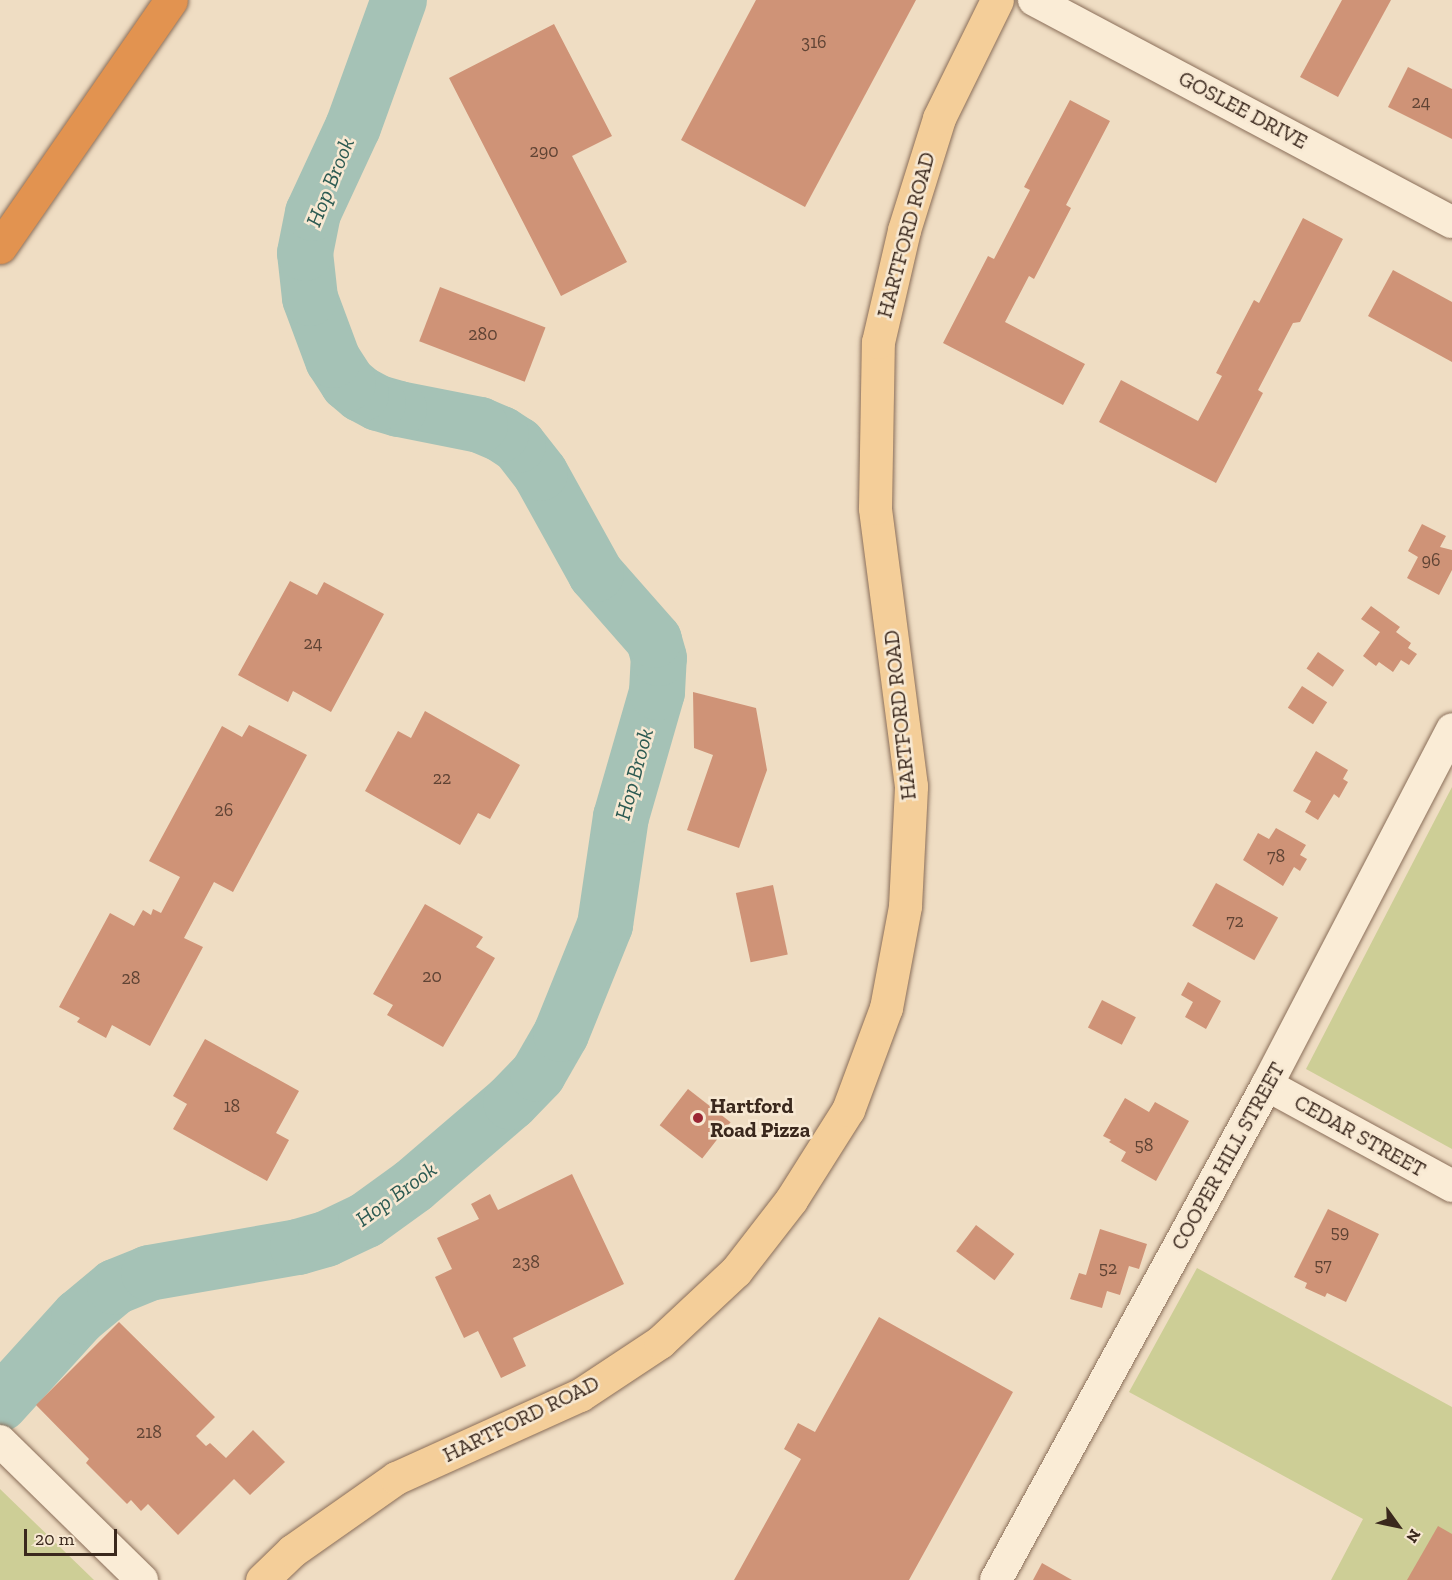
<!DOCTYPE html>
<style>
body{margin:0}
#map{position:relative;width:1452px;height:1580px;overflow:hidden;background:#efddc3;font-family:"Zilla Slab",serif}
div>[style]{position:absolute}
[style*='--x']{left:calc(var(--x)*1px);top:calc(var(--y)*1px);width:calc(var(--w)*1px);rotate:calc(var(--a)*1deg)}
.green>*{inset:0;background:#cdce96}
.river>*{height:56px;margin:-28px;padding:0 28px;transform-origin:28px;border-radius:28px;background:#a5c2b6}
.building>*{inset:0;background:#cf9377;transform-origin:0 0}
.roads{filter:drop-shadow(0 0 2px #8a6e59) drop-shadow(0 0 2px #8a6e59)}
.minor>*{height:32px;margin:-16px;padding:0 16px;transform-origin:16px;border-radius:16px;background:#faecd6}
.major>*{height:33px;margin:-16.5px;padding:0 16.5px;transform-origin:16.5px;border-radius:16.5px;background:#f4ce99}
.highway>*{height:33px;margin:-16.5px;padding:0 16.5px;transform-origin:16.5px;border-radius:16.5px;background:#e29350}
.dots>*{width:16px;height:16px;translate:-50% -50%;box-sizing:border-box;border:3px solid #f7e8d2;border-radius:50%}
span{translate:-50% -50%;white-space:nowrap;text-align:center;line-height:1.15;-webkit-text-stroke:5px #f7e8d2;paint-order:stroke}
.number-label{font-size:18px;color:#5f4334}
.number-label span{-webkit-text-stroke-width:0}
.street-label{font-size:21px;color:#3a281d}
.poi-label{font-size:21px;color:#3a281d;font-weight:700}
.left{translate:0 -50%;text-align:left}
.water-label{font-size:22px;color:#2c5a52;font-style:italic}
.north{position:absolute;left:1368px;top:1496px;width:60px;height:60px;-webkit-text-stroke:4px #f7e8d2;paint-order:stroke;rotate:123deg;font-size:16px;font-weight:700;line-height:24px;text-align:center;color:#3a281d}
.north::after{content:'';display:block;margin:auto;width:21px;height:27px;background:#3a281d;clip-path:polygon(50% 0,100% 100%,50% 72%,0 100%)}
.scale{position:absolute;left:24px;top:1529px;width:93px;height:27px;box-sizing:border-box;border:3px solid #3a281d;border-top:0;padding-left:8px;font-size:18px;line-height:21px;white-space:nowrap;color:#3a281d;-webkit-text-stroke:4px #f7e8d2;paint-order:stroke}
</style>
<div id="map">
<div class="green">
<div style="clip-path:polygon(1452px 787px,1452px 1149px,1306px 1069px)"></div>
<div style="clip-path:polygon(1197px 1268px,1452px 1407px,1452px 1580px,1331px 1580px,1363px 1519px,1129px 1392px)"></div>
<div style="clip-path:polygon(0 1489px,94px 1580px,0 1580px)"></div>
</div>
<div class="river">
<div style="--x:0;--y:1404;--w:118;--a:-47.8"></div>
<div style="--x:79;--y:1317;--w:47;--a:-39.8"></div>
<div style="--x:115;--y:1287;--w:37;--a:-22"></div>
<div style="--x:149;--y:1273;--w:151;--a:-9.9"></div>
<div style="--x:298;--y:1247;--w:29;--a:-16"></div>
<div style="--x:326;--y:1239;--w:44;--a:-25.4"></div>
<div style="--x:366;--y:1220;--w:58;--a:-35.9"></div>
<div style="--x:413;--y:1186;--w:129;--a:-40.6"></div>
<div style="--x:511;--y:1102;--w:39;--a:-46"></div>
<div style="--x:538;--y:1074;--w:46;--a:-60.1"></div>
<div style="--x:561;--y:1034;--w:118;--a:-68"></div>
<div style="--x:605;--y:925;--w:109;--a:-81.6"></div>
<div style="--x:621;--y:817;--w:130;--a:-73.9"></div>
<div style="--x:657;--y:692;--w:34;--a:-87"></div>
<div style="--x:659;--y:658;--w:19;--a:-106"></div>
<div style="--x:654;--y:640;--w:88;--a:-131.3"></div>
<div style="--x:596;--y:574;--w:115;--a:-119"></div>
<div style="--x:540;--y:473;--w:36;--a:-128"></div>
<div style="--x:518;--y:445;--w:20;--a:-147"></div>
<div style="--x:501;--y:434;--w:23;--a:-157"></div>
<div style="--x:480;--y:425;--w:83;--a:-168.8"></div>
<div style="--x:399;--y:409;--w:22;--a:-164"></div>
<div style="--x:378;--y:403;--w:19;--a:-152"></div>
<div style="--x:361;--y:394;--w:17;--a:-140"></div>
<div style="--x:348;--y:383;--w:27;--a:-123"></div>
<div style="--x:333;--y:360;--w:66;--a:-110.4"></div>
<div style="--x:310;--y:298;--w:45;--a:-96.3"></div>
<div style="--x:305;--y:253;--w:41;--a:-78.7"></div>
<div style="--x:313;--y:213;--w:95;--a:-65.1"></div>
<div style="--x:353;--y:127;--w:135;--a:-70.1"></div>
</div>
<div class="building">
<div style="clip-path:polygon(756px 0,916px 0,805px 207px,681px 140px)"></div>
<div style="clip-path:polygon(1342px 0,1391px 0,1338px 97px,1300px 77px)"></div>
<div style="clip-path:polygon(554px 24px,612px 136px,572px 156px,627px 262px,561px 296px,449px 78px)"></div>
<div style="clip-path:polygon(1408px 67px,1452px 89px,1452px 139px,1388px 107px)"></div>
<div style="clip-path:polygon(1070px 100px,1110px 121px,1066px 205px,1071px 208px,1034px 279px,1029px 276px,1005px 322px,1085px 364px,1063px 405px,943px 343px,988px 256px,994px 259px,1030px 190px,1024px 187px)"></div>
<div style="clip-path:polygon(1303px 218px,1343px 239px,1300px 322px,1293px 323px,1258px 390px,1263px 393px,1216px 483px,1099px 422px,1121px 380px,1198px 421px,1222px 376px,1216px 373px,1254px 300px,1259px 303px)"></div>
<div style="clip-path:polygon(1393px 270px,1452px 302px,1452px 362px,1368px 316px)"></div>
<div style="left:440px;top:287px;width:113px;height:58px;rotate:21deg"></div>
<div style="clip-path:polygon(1422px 524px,1446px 536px,1440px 547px,1452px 550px,1452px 570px,1439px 595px,1407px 578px,1418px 557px,1408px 551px)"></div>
<div style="clip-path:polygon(290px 581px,317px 595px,324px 582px,384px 614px,331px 712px,293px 691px,288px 702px,238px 675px)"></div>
<div style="clip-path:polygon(1371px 606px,1400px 627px,1396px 632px,1411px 643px,1408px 648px,1417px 654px,1409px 665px,1401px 660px,1393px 672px,1379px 662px,1376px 666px,1363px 656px,1380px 632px,1361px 619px)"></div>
<div style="left:1318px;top:652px;width:32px;height:20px;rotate:35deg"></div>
<div style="left:1302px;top:686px;width:30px;height:26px;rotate:33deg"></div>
<div style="clip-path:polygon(693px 692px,756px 708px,767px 770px,739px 848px,687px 830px,713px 755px,694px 748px)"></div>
<div style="clip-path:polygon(425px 711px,520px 765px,490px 819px,478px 813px,460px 845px,365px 791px,398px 731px,411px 738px)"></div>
<div style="clip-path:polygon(249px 725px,307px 755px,233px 892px,214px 882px,184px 938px,203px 947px,150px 1046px,112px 1025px,106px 1038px,77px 1022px,80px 1018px,59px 1007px,110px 913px,134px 926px,143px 910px,151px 915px,153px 909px,161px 913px,180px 877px,149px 861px,222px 726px,242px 737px)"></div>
<div style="clip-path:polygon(1316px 751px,1348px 770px,1343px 779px,1348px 782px,1339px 798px,1334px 794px,1318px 820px,1305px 812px,1311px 801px,1293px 791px)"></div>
<div style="clip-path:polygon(1276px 828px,1306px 845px,1300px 855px,1307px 859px,1300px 871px,1294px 867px,1283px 886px,1243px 860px,1258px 833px,1269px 839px)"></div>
<div style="left:1216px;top:883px;width:71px;height:49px;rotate:29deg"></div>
<div style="left:773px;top:885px;width:71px;height:38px;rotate:78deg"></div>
<div style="clip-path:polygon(425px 904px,483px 937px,476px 947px,495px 958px,443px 1047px,387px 1015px,393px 1005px,373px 994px)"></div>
<div style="clip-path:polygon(1188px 982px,1221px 1001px,1206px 1029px,1185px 1017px,1193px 1002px,1181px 995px)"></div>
<div style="left:1102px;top:1000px;width:38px;height:31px;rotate:27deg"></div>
<div style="clip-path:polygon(205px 1039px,299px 1091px,276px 1133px,289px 1140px,267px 1181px,173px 1129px,187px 1104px,173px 1096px)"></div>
<div style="left:688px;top:1089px;width:54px;height:46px;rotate:38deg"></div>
<div style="clip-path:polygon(1125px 1098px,1149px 1112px,1155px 1102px,1189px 1121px,1156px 1181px,1121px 1161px,1126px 1152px,1109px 1142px,1111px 1140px,1103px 1136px)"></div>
<div style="clip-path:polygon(572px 1174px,624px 1284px,513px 1338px,526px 1366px,501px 1378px,478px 1331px,464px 1338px,435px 1277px,452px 1269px,437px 1238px,479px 1219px,471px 1204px,490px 1194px,498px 1210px)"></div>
<div style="clip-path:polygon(1328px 1209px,1379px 1234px,1346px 1302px,1327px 1293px,1325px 1297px,1305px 1288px,1307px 1283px,1294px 1277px)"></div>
<div style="left:976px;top:1225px;width:48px;height:33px;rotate:37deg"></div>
<div style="clip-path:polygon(1100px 1229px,1147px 1244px,1139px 1269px,1129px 1266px,1120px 1295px,1107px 1291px,1102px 1308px,1070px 1299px,1079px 1273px,1086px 1275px)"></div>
<div style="clip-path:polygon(879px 1317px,1013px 1392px,909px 1580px,734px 1580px,801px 1459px,784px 1449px,798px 1423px,815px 1432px)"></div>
<div style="clip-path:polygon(119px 1322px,215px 1417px,196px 1436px,206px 1446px,210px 1443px,226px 1458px,253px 1430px,285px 1462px,250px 1495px,234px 1479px,178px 1535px,148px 1504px,141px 1511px,131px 1500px,127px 1504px,86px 1463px,89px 1459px,36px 1405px)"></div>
<div style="clip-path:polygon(1438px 1526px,1452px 1534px,1452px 1580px,1407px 1580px)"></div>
<div style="clip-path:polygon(1042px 1563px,1072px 1580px,1033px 1580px)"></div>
</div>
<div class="roads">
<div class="minor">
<div style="--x:1034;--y:0;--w:473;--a:28"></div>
<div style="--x:1267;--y:1085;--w:211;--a:28.6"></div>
<div style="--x:0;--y:1441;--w:199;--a:44.4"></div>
<div style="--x:996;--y:1580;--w:564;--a:-61.3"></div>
<div style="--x:1267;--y:1085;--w:401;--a:-62.5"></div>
</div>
<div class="major">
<div style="--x:262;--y:1580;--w:42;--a:-44"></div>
<div style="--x:292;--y:1551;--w:127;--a:-35.1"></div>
<div style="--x:396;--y:1478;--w:202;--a:-24.3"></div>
<div style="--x:580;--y:1395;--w:96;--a:-33.5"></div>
<div style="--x:660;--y:1342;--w:104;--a:-43.1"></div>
<div style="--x:736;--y:1271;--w:90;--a:-52.2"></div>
<div style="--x:791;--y:1200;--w:107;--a:-57.7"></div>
<div style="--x:848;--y:1110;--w:109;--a:-69.6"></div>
<div style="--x:886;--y:1008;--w:104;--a:-79.4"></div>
<div style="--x:905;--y:906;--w:120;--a:-87.1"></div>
<div style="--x:911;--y:786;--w:280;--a:-97.4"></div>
<div style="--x:875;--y:508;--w:166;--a:-89"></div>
<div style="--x:878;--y:342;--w:115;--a:-76.9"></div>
<div style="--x:904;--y:230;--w:117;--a:-72.6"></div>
<div style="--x:939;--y:118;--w:131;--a:-63.8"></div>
</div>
<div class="highway">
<div style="--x:0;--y:247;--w:300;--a:-55.3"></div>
</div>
</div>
<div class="dots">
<div style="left:698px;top:1118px;background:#9b2734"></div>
</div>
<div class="number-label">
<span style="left:814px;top:42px">316</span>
<span style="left:1421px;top:102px">24</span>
<span style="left:544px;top:151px">290</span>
<span style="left:483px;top:334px">280</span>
<span style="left:1431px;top:560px">96</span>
<span style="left:313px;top:643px">24</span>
<span style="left:442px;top:778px">22</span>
<span style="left:224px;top:810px">26</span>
<span style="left:1276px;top:856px">78</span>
<span style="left:1235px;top:921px">72</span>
<span style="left:432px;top:976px">20</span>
<span style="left:131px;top:978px">28</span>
<span style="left:232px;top:1106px">18</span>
<span style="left:1144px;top:1145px">58</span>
<span style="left:1340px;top:1232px">59</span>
<span style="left:526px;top:1262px">238</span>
<span style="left:1323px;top:1265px">57</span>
<span style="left:1108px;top:1268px">52</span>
<span style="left:149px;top:1432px">218</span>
</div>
<div class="street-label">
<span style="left:1243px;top:110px;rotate:28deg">GOSLEE DRIVE</span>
<span style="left:906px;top:235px;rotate:-75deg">HARTFORD ROAD</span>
<span style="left:900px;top:715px;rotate:-96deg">HARTFORD ROAD</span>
<span style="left:1360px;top:1136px;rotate:29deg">CEDAR STREET</span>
<span style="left:1228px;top:1156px;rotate:-61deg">COOPER HILL STREET</span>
<span style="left:521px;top:1419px;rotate:-26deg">HARTFORD ROAD</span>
</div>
<div class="poi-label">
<span class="left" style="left:710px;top:1118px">Hartford<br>Road Pizza</span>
</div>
<div class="water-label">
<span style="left:330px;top:182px;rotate:-68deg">Hop Brook</span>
<span style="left:634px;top:774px;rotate:-75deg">Hop Brook</span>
<span style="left:396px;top:1194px;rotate:-36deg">Hop Brook</span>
</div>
<div class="north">N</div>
<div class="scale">20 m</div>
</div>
